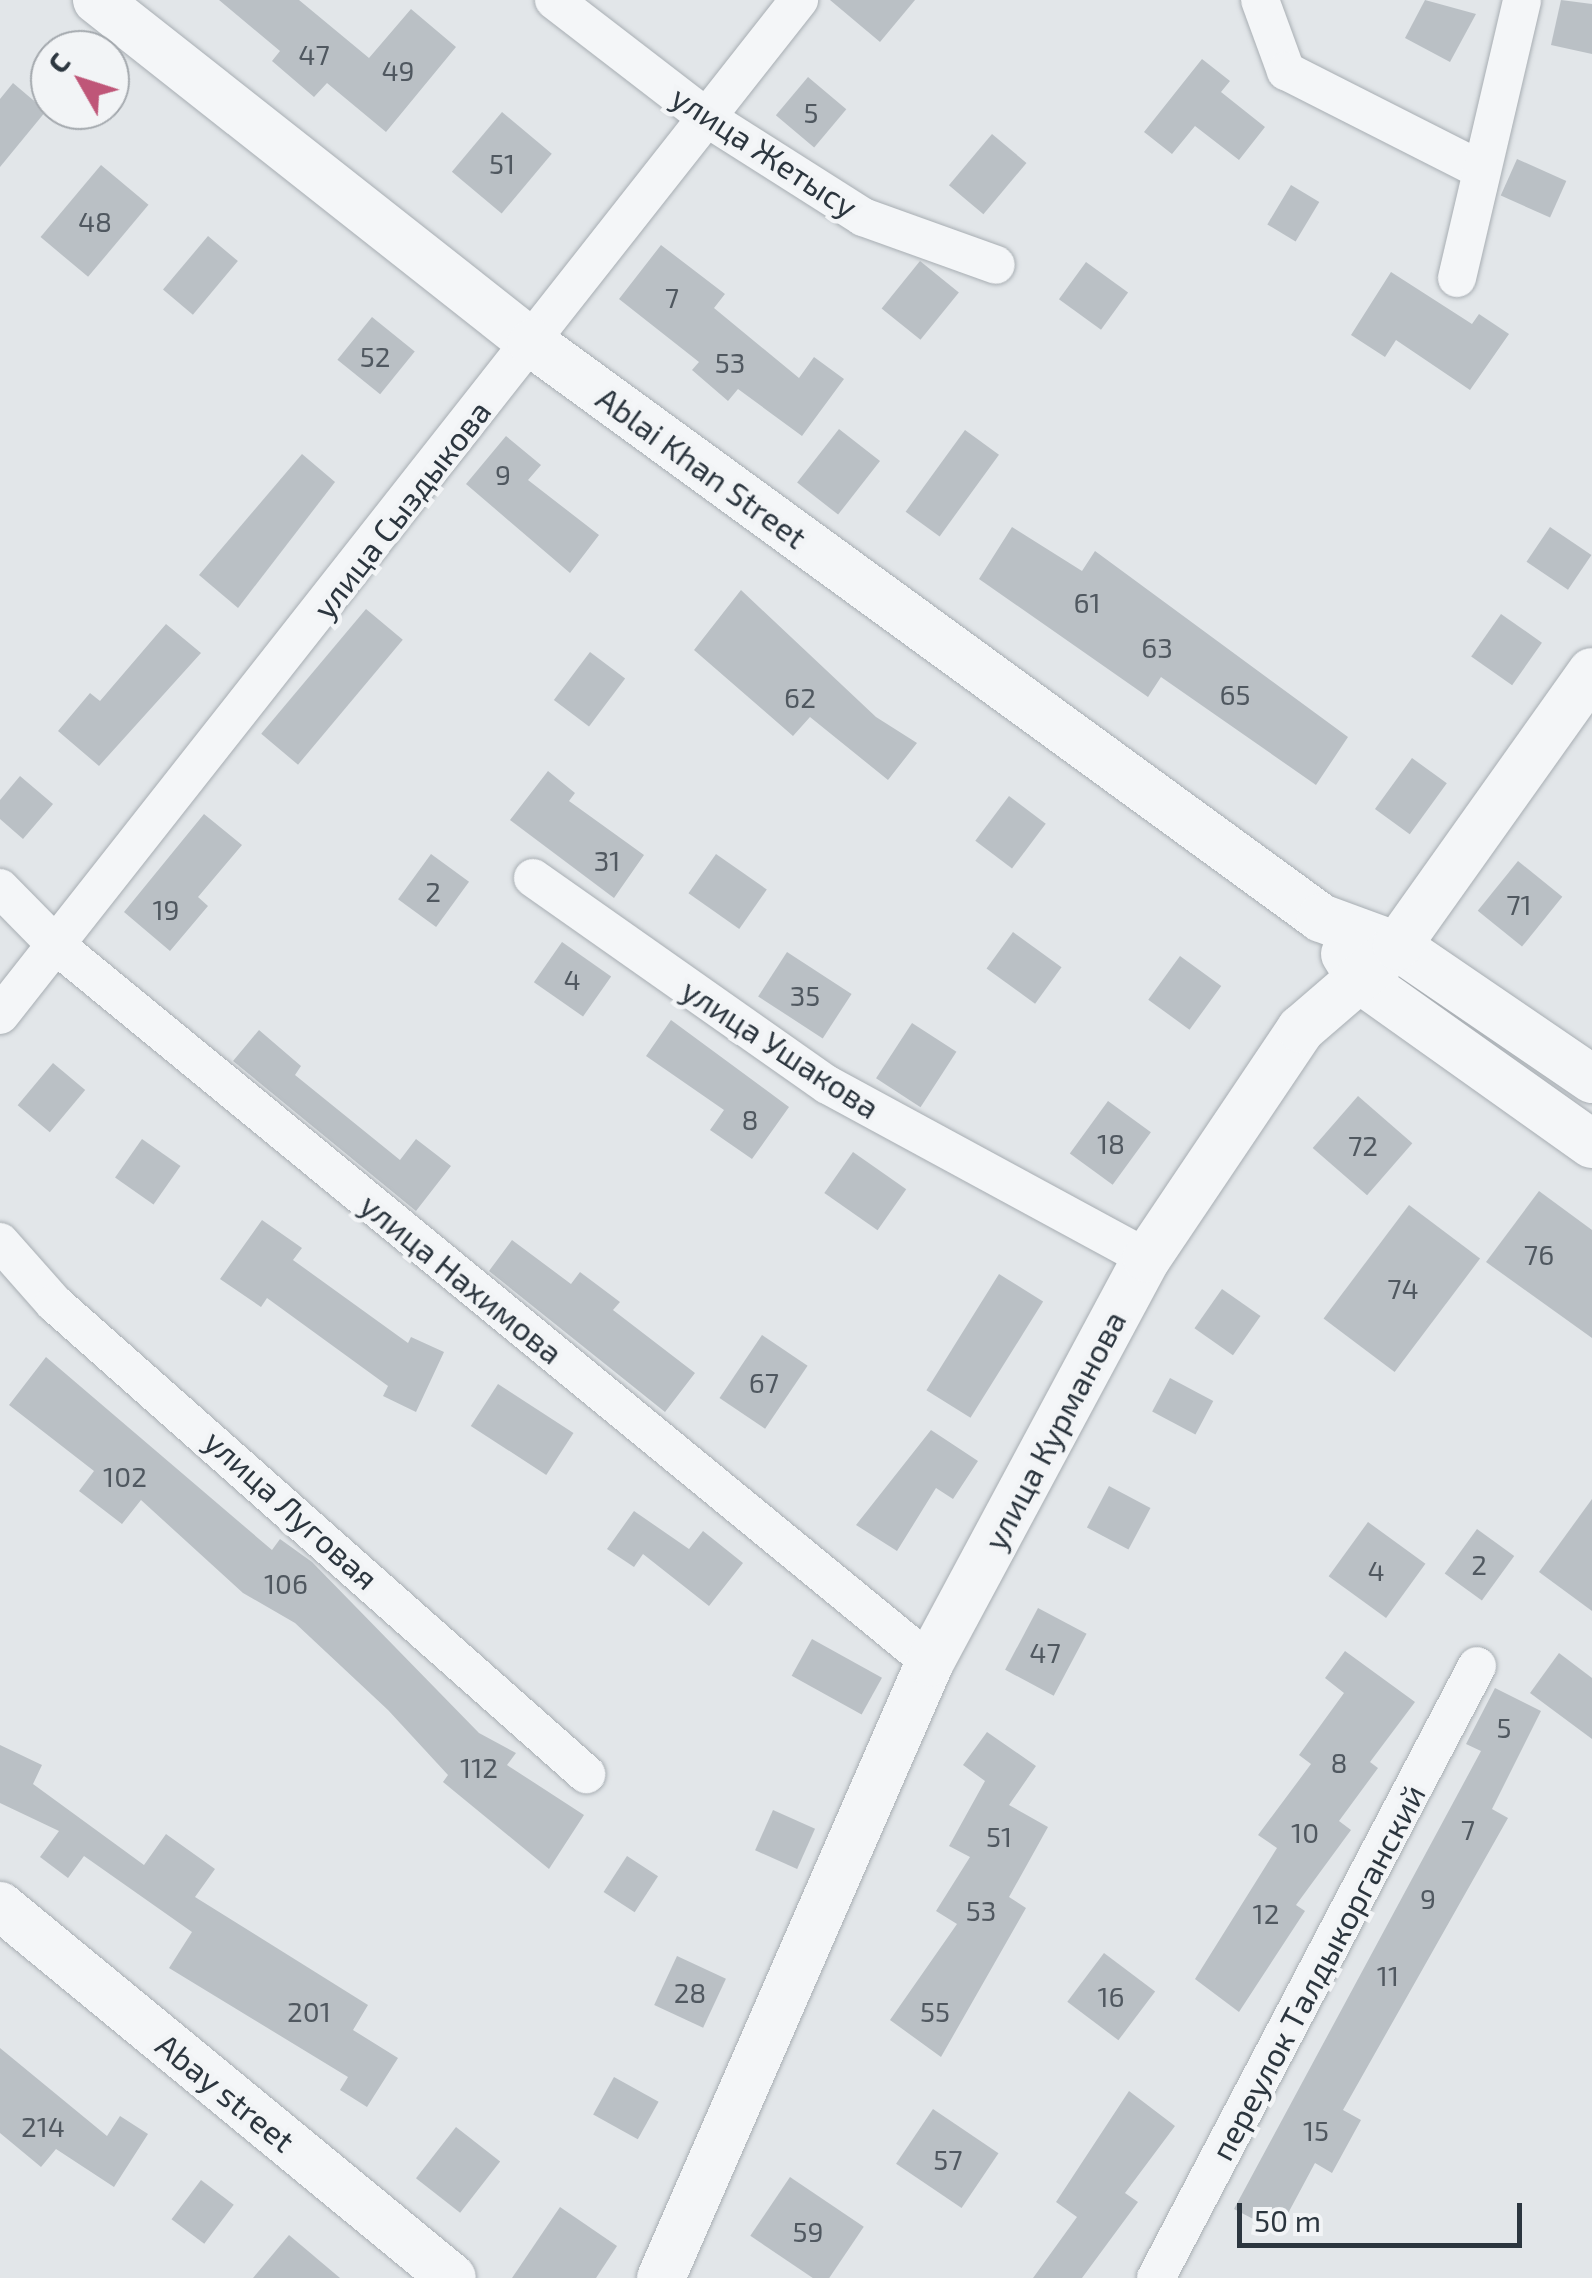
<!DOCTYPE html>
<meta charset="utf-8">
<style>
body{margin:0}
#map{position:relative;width:1592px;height:2278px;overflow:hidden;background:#e2e6e9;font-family:"Exo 2",sans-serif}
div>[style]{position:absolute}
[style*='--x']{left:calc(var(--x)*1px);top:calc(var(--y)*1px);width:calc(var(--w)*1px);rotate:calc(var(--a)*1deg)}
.building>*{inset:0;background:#bac0c5;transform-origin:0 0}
.roads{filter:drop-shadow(0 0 2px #a8aeb3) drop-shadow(0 0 2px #a8aeb3)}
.minor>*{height:38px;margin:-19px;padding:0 19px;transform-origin:19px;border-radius:19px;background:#f4f6f8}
.tertiary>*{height:48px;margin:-24px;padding:0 24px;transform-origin:24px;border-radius:24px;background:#f4f6f8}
span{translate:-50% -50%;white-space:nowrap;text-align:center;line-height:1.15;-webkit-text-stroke:9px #f2f4f6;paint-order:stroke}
.number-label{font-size:28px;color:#505860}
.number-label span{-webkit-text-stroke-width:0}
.street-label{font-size:32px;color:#2c363f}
.north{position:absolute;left:30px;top:30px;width:100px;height:100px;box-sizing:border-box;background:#f2f4f6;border:2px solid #a3a8ad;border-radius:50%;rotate:309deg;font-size:28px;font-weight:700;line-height:40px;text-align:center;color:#2c363f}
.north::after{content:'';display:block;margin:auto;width:35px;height:45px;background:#bf5678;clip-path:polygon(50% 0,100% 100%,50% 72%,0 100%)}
.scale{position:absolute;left:1237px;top:2203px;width:285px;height:45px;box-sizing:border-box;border:5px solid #2c363f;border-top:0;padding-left:12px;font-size:30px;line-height:35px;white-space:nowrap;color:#2c363f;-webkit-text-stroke:8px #f2f4f6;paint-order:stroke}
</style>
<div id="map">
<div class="building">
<div style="clip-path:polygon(219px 0,299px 0,369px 58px,411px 9px,456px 47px,386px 132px,327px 83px,314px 97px,272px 61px,280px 51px)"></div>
<div style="clip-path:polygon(830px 0,915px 0,880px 42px)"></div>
<div style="clip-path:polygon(1425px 0,1476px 14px,1450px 62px,1405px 38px)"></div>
<div style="clip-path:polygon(1561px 0,1592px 4px,1592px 54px,1551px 45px)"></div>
<div style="clip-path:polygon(1202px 59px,1230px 81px,1221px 92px,1265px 127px,1239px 160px,1195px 126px,1172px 154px,1144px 132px)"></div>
<div style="left:808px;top:77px;width:50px;height:50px;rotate:40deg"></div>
<div style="clip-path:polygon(13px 83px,46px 111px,0 167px,0 99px)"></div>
<div style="left:502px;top:112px;width:65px;height:78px;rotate:40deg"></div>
<div style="left:992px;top:134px;width:45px;height:67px;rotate:40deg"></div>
<div style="left:1517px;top:159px;width:54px;height:40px;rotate:24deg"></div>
<div style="left:101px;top:165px;width:62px;height:94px;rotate:40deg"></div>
<div style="left:1291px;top:185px;width:33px;height:46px;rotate:31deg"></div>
<div style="left:208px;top:236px;width:39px;height:70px;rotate:40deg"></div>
<div style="clip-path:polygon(661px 245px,725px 294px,714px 308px,799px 378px,814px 357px,844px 379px,802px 436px,738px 389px,728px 401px,692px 370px,699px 362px,619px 299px)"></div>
<div style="left:920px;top:261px;width:50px;height:61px;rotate:39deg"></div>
<div style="left:1086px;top:262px;width:52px;height:46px;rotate:36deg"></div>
<div style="clip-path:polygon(1391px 272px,1472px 324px,1479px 314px,1509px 334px,1470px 390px,1396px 340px,1385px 357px,1351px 335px)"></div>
<div style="left:372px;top:317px;width:55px;height:55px;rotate:39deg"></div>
<div style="left:839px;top:429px;width:52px;height:68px;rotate:38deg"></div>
<div style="left:965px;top:430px;width:42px;height:101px;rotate:36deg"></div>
<div style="clip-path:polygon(506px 436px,541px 465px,528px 480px,599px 535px,570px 573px,466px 484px)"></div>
<div style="clip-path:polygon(302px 454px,335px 482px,238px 608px,199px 575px)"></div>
<div style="clip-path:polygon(1012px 527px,1082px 571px,1095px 551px,1348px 737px,1316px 785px,1161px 677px,1148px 697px,979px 579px)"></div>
<div style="left:1550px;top:527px;width:50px;height:42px;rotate:34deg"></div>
<div style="clip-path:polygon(741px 590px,876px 717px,917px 743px,888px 780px,810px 717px,793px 736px,694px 650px)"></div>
<div style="left:366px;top:609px;width:48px;height:163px;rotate:40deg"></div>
<div style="left:1501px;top:614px;width:50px;height:52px;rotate:35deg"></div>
<div style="clip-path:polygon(166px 624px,201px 653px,99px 766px,58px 731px,90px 693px,100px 701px)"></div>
<div style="left:590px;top:652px;width:44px;height:60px;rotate:37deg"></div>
<div style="left:1412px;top:758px;width:43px;height:63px;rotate:36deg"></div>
<div style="clip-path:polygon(548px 771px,575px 793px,569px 801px,644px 855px,614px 898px,510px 820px)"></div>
<div style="clip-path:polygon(20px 776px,53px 804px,23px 839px,0 819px,0 800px)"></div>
<div style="left:1009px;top:796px;width:46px;height:56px;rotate:37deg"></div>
<div style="clip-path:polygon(204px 814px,242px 845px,198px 897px,208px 906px,170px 951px,124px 912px)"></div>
<div style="left:431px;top:854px;width:47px;height:56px;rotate:36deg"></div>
<div style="left:716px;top:854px;width:62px;height:48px;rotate:35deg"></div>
<div style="left:1518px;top:861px;width:57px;height:64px;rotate:39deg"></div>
<div style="left:1013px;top:932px;width:60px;height:45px;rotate:36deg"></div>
<div style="left:562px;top:942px;width:60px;height:49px;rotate:35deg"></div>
<div style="left:787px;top:952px;width:77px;height:53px;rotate:33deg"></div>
<div style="left:1180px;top:956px;width:51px;height:54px;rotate:36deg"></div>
<div style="clip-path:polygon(671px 1020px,789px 1107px,752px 1159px,710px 1130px,724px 1110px,646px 1056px)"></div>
<div style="left:912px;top:1023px;width:53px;height:66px;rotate:33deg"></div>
<div style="clip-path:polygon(259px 1030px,301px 1066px,295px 1075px,400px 1160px,416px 1139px,451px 1166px,416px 1211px,233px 1061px)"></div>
<div style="left:53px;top:1063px;width:42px;height:55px;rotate:40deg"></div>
<div style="left:1358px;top:1096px;width:72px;height:69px;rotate:41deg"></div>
<div style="left:1108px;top:1101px;width:53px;height:65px;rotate:36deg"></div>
<div style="left:142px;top:1139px;width:47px;height:47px;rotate:35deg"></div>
<div style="left:853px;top:1152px;width:65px;height:50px;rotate:35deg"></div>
<div style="clip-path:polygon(1539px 1191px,1592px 1230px,1592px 1338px,1486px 1262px)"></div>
<div style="left:1409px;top:1205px;width:89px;height:142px;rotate:37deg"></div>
<div style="clip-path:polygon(262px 1220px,302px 1248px,293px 1260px,408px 1343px,411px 1337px,444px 1352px,416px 1412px,383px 1396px,388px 1386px,267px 1298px,261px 1307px,220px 1279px)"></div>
<div style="clip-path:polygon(512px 1240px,571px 1284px,580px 1272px,620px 1302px,613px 1310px,695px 1373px,665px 1412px,489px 1271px)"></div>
<div style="left:999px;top:1274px;width:52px;height:137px;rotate:32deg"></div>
<div style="left:1222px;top:1289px;width:47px;height:48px;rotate:35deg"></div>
<div style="left:762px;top:1335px;width:55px;height:76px;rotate:34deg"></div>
<div style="clip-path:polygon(46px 1357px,272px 1550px,280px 1539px,312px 1562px,479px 1733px,516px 1753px,507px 1765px,584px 1815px,549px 1869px,443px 1782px,448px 1775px,388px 1710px,295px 1623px,243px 1593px,141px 1500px,122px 1524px,79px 1491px,94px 1471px,9px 1405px)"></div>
<div style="left:1170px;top:1378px;width:49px;height:38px;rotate:28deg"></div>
<div style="left:498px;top:1384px;width:90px;height:50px;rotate:33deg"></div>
<div style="clip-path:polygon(931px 1430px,978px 1461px,953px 1499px,936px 1488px,897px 1551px,856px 1525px)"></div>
<div style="left:1109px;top:1486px;width:47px;height:47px;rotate:28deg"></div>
<div style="clip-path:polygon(1592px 1499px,1592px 1611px,1539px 1572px)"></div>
<div style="clip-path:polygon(634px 1511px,689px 1549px,703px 1531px,743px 1563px,709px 1606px,643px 1554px,634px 1567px,607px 1549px)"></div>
<div style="left:1368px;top:1522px;width:71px;height:67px;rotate:36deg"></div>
<div style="left:1477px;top:1529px;width:46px;height:55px;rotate:36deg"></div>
<div style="left:1038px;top:1608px;width:55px;height:70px;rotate:28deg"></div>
<div style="left:812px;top:1639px;width:80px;height:42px;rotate:29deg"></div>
<div style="clip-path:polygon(1345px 1651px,1415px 1702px,1370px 1762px,1378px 1768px,1339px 1821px,1351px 1830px,1296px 1905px,1305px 1911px,1239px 2012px,1195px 1979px,1277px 1848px,1258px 1835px,1311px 1764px,1299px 1755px,1344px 1693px,1325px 1678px)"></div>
<div style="clip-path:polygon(1559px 1653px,1592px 1678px,1592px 1739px,1530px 1693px)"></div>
<div style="clip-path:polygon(1495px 1688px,1541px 1711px,1492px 1809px,1508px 1818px,1343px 2110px,1361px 2120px,1332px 2173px,1315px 2163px,1278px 2232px,1234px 2209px,1481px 1751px,1466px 1744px)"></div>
<div style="clip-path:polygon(987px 1732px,1036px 1766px,1009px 1805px,1048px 1827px,1009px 1897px,1026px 1908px,941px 2057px,890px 2020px,957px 1924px,936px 1911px,970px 1857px,949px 1846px,985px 1781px,963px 1765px)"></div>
<div style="clip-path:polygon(0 1745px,42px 1765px,33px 1784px,144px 1865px,166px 1834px,215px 1869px,195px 1897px,368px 2005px,353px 2030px,398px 2058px,367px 2107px,340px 2090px,348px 2077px,169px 1968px,192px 1932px,84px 1856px,68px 1878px,40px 1857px,59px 1831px,0 1803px)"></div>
<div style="left:773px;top:1810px;width:46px;height:44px;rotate:24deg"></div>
<div style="left:627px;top:1856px;width:37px;height:43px;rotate:33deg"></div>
<div style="left:1104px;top:1953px;width:64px;height:61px;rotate:37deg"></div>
<div style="left:677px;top:1956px;width:54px;height:54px;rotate:25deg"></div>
<div style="clip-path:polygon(0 2048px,107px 2136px,120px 2116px,148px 2134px,114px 2187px,56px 2149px,41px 2167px,0 2133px)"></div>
<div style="left:614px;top:2077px;width:51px;height:43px;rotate:29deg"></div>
<div style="clip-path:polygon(1129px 2091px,1175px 2126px,1125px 2193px,1138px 2202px,1082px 2278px,1033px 2278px,1077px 2217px,1056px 2202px)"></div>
<div style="left:933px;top:2109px;width:79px;height:66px;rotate:34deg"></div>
<div style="left:456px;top:2127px;width:56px;height:65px;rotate:38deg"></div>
<div style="left:790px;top:2177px;width:89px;height:71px;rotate:34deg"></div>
<div style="left:201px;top:2180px;width:41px;height:49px;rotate:37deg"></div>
<div style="clip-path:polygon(560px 2207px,617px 2246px,596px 2278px,512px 2278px)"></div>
<div style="clip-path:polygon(289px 2235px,340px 2278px,253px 2278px)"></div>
</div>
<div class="roads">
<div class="minor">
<div style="--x:554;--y:0;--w:193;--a:37.6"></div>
<div style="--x:707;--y:118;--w:185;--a:32.4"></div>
<div style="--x:863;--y:217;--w:141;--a:19.8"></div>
<div style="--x:1260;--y:0;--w:76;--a:69.9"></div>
<div style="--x:1286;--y:71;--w:219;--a:26.9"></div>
<div style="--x:1457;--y:278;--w:285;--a:-76.8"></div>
<div style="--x:533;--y:878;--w:360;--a:35.1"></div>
<div style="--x:828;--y:1085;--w:363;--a:28.5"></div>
<div style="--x:0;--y:888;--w:81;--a:45.5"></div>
<div style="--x:57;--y:946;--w:1129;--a:39.36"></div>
<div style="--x:0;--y:1015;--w:1292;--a:-51.79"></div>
<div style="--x:0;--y:1242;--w:81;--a:48.5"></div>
<div style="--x:54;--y:1303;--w:711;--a:41.52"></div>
<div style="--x:1156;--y:2278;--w:691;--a:-62.32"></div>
</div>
<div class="tertiary">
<div style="--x:97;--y:0;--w:554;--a:38.26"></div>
<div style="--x:532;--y:343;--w:976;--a:36.08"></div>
<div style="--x:1321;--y:918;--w:81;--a:20.2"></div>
<div style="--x:1397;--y:946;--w:236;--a:34.3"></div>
<div style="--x:1345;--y:954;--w:31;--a:58"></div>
<div style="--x:1361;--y:980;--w:283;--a:35.4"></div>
<div style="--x:0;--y:1906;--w:585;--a:39.45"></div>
<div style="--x:661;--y:2278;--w:672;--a:-66.41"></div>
<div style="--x:930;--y:1662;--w:459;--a:-61.8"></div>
<div style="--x:1147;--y:1258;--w:276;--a:-56.1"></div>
<div style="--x:1301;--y:1029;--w:127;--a:-40.8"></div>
<div style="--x:1397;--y:946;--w:336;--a:-54.6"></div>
</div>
</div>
<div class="number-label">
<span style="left:314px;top:54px">47</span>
<span style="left:398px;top:70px">49</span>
<span style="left:811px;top:112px">5</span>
<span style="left:502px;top:163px">51</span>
<span style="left:95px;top:221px">48</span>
<span style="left:672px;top:297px">7</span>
<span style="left:375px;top:356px">52</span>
<span style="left:730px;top:362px">53</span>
<span style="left:503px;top:474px">9</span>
<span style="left:1087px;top:602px">61</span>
<span style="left:1157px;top:647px">63</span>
<span style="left:1235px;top:694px">65</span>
<span style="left:800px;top:697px">62</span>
<span style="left:607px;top:860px">31</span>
<span style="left:433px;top:891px">2</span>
<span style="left:1519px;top:904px">71</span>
<span style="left:166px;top:909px">19</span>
<span style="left:572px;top:979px">4</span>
<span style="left:805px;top:995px">35</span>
<span style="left:750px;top:1119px">8</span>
<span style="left:1111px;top:1143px">18</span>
<span style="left:1363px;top:1145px">72</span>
<span style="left:1539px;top:1254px">76</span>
<span style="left:1403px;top:1288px">74</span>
<span style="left:764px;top:1382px">67</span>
<span style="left:125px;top:1476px">102</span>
<span style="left:1479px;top:1564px">2</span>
<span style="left:1376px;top:1570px">4</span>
<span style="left:286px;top:1583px">106</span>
<span style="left:1045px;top:1652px">47</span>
<span style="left:1504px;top:1727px">5</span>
<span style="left:1339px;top:1762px">8</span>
<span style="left:479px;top:1767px">112</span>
<span style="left:1468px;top:1829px">7</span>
<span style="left:1305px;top:1832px">10</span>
<span style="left:999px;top:1836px">51</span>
<span style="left:1428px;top:1898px">9</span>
<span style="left:981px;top:1910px">53</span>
<span style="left:1266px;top:1913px">12</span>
<span style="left:1388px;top:1975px">11</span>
<span style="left:690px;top:1992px">28</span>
<span style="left:1111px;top:1996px">16</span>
<span style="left:309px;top:2011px">201</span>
<span style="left:935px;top:2011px">55</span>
<span style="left:43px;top:2126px">214</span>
<span style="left:1316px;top:2130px">15</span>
<span style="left:948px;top:2159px">57</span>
<span style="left:808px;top:2231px">59</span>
</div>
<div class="street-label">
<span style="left:765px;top:151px;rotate:33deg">улица Жетысу</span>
<span style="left:702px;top:467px;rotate:36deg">Ablai Khan Street</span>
<span style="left:401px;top:509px;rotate:-52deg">улица Сыздыкова</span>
<span style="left:781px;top:1048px;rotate:33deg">улица Ушакова</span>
<span style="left:462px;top:1278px;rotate:39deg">улица Нахимова</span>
<span style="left:1054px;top:1430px;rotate:-62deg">улица Курманова</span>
<span style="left:292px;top:1509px;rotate:42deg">улица Луговая</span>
<span style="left:1317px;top:1972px;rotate:-62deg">переулок Талдыкорганский</span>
<span style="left:226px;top:2092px;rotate:39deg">Abay street</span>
</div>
<div class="north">С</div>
<div class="scale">50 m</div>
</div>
